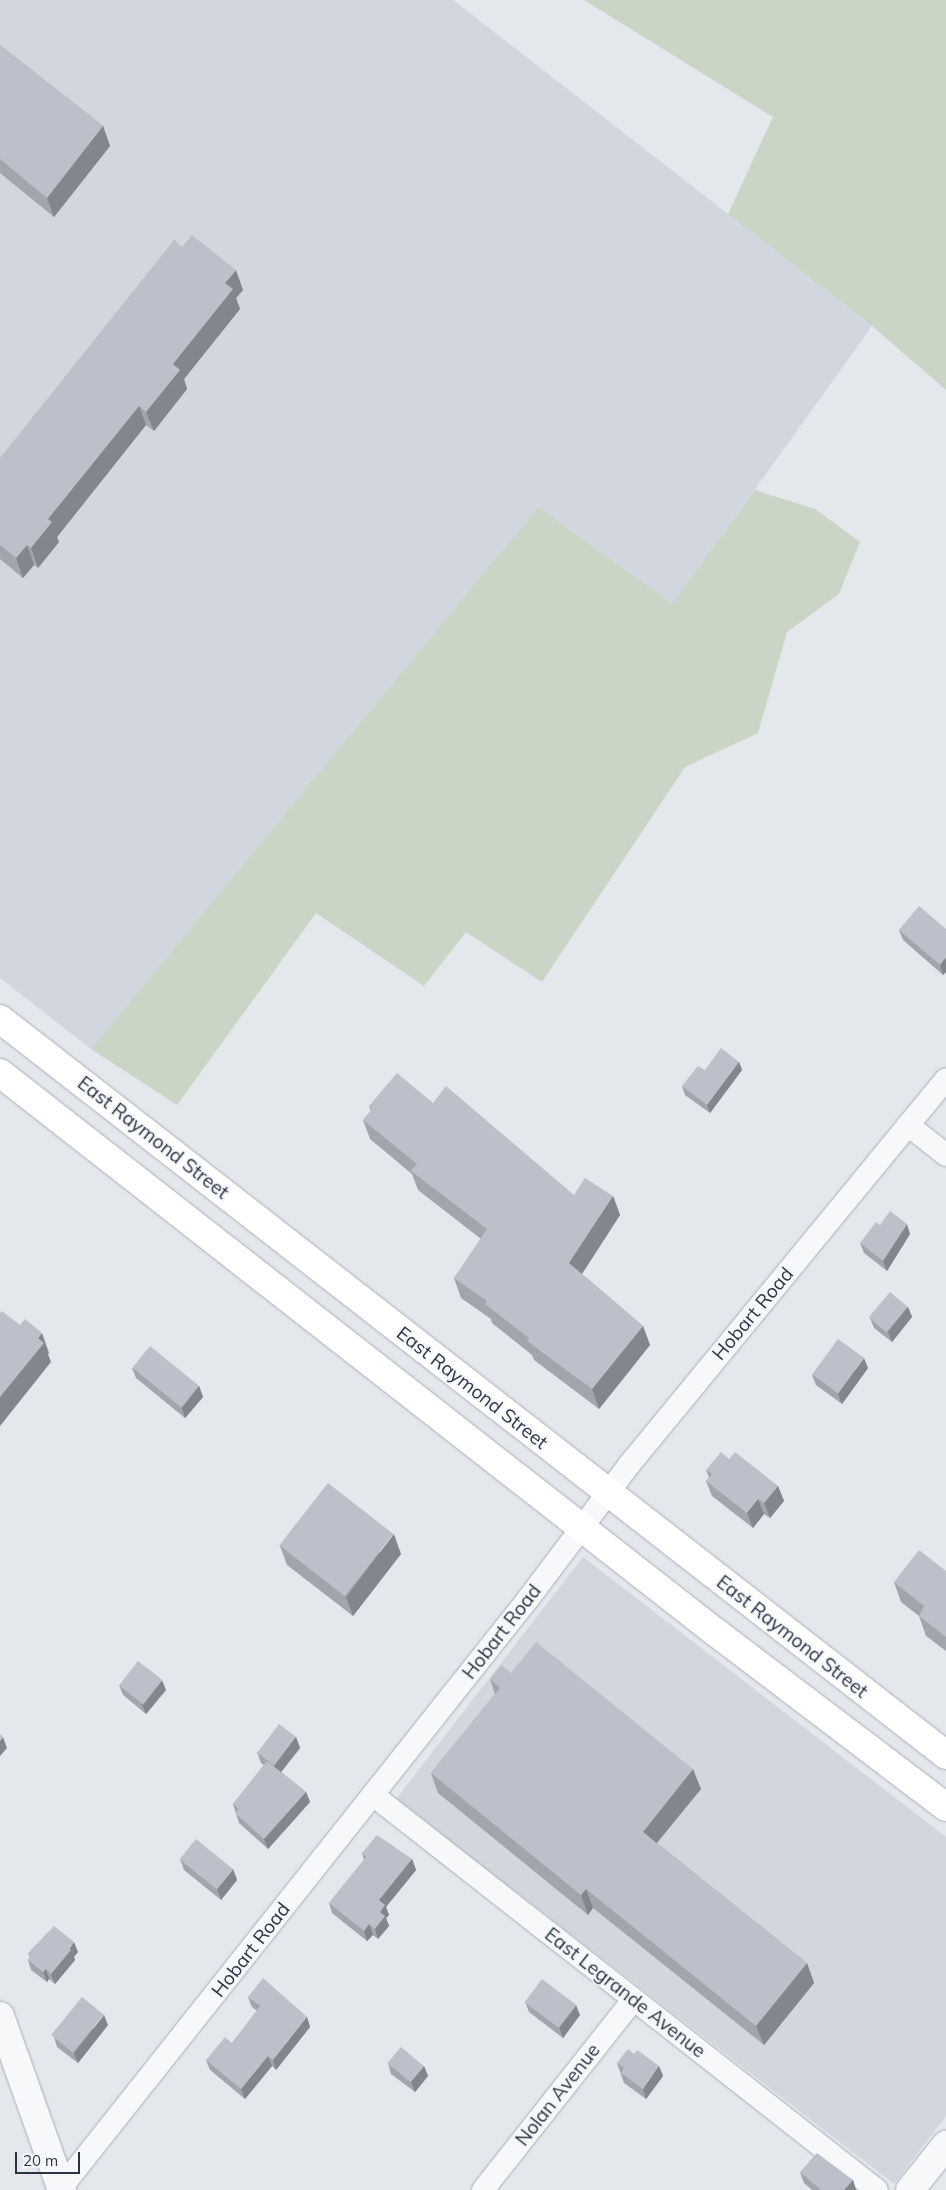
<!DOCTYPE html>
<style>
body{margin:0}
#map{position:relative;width:946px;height:2190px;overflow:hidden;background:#e4e7ec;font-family:Mulish,sans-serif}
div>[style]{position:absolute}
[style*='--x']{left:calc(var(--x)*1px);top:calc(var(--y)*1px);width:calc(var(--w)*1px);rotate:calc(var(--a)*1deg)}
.built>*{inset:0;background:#d2d6de}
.green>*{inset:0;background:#c9d6c5}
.roads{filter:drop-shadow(0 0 1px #a9aeb7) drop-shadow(0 0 1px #a9aeb7)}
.minor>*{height:22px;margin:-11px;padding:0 11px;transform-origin:11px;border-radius:11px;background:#f7f8fa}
.tertiary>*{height:28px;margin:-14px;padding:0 14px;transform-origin:14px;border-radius:14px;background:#f7f8fa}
.primary>*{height:28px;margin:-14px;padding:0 14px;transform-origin:14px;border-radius:14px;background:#fff}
.wall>*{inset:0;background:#a1a5ae}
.shaded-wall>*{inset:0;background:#83868d}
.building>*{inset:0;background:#bbc0ca;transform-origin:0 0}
span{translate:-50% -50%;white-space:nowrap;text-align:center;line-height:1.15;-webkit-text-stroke:4px #f4f6f9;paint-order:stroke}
.street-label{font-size:19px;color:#2b3445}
.scale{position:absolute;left:15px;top:2152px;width:65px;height:22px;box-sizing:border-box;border:2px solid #2b3445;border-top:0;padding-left:6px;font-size:15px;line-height:18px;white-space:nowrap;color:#2b3445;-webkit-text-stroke:4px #f4f6f9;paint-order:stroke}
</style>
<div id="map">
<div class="built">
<div style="clip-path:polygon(0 0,453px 0,872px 326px,672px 605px,538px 507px,91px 1049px,0 978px)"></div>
<div style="clip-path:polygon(583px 1557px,946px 1837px,946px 2116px,894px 2184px,396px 1799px)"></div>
</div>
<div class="green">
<div style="clip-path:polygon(584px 0,946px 0,946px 390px,872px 326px,728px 214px,773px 117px)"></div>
<div style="clip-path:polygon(755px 490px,815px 509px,860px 542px,839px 594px,787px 632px,758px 733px,685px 767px,542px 982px,466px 932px,424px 986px,316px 913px,177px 1105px,91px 1049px,538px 507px,672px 604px)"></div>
</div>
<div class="roads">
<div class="minor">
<div style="--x:908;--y:1125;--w:48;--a:38.3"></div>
<div style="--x:373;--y:1795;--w:640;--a:38.09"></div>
<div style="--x:61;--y:2188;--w:752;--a:-51.59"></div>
<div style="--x:528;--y:1599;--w:168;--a:-53"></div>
<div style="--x:629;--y:1465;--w:499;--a:-50.6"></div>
<div style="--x:483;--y:2190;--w:242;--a:-51.7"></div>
</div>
<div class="tertiary">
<div style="--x:0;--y:2016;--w:185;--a:70.4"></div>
<div style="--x:910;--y:2190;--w:58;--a:-51.3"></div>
</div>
<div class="primary">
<div style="--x:0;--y:1019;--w:1199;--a:37.88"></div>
<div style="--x:0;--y:1073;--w:906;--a:38.01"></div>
<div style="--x:714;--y:1631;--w:291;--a:37.2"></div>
</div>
</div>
<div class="wall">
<div style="clip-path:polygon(0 45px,103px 126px,110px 146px,54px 217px,0 173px)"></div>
<div style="clip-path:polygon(182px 247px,243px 290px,236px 298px,240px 309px,184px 379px,187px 389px,154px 431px,146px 425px,57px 537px,59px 542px,38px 568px,34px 565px,23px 578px,0 559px,0 458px)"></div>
<div style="clip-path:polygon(946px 929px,946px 972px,943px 975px,903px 940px,899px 930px)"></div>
<div style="clip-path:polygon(739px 1062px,742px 1070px,710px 1113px,685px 1095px,682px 1086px,705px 1070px)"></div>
<div style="clip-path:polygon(433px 1103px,574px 1195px,613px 1196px,620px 1215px,582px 1274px,643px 1326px,650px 1345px,599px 1409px,534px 1360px,532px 1355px,492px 1323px,491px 1319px,461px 1298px,454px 1278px,481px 1239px,418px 1190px,412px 1174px,370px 1139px,363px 1120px,371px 1111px,369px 1106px)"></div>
<div style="clip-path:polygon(880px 1225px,910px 1234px,887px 1271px,864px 1253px,860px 1243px)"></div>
<div style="clip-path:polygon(908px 1307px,912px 1317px,892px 1342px,874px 1328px,870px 1318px)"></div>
<div style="clip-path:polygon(132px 1368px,199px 1386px,203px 1397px,185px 1418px,136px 1378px)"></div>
<div style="clip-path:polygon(868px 1368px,842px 1404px,816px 1385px,812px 1375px)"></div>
<div style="clip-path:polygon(729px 1459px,778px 1486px,784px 1501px,770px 1518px,764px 1514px,753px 1528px,712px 1496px,706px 1481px,709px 1477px,706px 1470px)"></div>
<div style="clip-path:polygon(280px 1546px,401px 1554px,353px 1616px,287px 1565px)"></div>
<div style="clip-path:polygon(946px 1571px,946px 1651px,926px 1636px,919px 1616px,901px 1602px,894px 1582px)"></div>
<div style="clip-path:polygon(511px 1673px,701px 1789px,657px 1843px,807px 1963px,814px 1983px,764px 2045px,593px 1908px,588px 1915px,438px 1793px,431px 1773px,495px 1694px,490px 1679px)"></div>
<div style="clip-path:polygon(119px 1685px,166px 1690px,146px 1714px,123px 1695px)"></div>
<div style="clip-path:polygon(296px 1737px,300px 1748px,281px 1772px,306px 1792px,310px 1802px,268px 1849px,239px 1823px,233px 1804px,264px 1765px,261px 1763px,257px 1752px)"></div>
<div style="clip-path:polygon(362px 1853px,412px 1859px,416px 1870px,386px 1907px,389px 1915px,386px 1918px,389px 1926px,378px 1939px,373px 1935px,367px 1941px,332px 1913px,329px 1903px,364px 1860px)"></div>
<div style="clip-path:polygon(180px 1859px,233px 1869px,237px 1880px,221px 1900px,184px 1870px)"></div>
<div style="clip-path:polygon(78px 1952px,74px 1957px,75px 1960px,55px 1984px,49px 1979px,47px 1982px,31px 1970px,28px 1960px,30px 1957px,28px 1953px)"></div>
<div style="clip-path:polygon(248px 1997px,307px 2017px,310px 2027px,276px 2070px,272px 2066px,245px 2099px,210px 2070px,206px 2060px,232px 2043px,257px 2011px,252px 2007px)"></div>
<div style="clip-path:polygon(525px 2002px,580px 2015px,563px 2038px,529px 2012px)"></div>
<div style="clip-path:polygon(108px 2025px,78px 2063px,57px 2047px,54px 2037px)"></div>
<div style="clip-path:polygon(634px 2054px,659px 2066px,663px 2076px,646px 2099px,624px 2083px,617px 2063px)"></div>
<div style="clip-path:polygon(388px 2063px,424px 2066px,428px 2076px,415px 2092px,391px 2074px)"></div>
<div style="clip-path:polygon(800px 2172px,853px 2180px,856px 2190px,812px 2190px,804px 2183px)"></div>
</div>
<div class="shaded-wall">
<div style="clip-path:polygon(103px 126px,110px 146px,54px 217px,47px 198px)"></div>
<div style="clip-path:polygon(236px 270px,243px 290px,236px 298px,240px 309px,184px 379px,187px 389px,154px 431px,146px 412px,173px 364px,225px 283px)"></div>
<div style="clip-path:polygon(139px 406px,146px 425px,57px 537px,59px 542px,38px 568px,31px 548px,48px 519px)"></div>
<div style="clip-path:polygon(27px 545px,34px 565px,23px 578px,16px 558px)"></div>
<div style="clip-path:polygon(946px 957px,946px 972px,943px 975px,940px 965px)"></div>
<div style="clip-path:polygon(739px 1062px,742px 1070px,710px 1113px,707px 1105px)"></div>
<div style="clip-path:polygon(613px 1196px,620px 1215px,576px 1283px,569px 1263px)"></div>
<div style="clip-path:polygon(907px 1224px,910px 1234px,887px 1271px,883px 1261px)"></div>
<div style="clip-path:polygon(908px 1307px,912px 1317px,892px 1342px,888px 1332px)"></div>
<div style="clip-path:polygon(643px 1326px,650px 1345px,599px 1409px,592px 1389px)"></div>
<div style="clip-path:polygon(42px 1333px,49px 1353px,48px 1354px,51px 1362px,0 1426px,0 1397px,38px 1338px)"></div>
<div style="clip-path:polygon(864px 1358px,868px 1368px,842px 1404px,838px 1394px)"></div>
<div style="clip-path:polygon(199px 1386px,203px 1397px,185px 1418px,182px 1408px)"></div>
<div style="clip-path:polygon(778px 1486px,784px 1501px,770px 1518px,764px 1503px)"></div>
<div style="clip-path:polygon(758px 1499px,764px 1514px,753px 1528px,747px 1513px)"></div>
<div style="clip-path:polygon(394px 1534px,401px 1554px,353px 1616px,346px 1597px)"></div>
<div style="clip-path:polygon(162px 1680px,166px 1690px,146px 1714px,142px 1704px)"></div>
<div style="clip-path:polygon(3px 1737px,7px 1748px,0 1756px,0 1741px)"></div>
<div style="clip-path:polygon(296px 1737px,300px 1748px,278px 1776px,274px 1766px)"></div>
<div style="clip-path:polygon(693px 1769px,701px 1789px,650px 1851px,643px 1832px)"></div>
<div style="clip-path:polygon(306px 1792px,310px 1802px,268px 1849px,264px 1839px)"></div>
<div style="clip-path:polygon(412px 1859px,416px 1870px,386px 1907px,389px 1915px,386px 1918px,389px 1926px,378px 1939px,375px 1929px,379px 1900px)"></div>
<div style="clip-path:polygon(233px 1869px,237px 1880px,221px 1900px,217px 1889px)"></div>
<div style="clip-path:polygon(586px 1889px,593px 1908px,588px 1915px,581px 1895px)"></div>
<div style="clip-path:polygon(369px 1924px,373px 1935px,367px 1941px,364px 1931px)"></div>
<div style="clip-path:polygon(74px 1942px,78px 1952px,74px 1957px,75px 1960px,55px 1984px,51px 1974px)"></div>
<div style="clip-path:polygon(807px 1963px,814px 1983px,764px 2045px,756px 2026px)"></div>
<div style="clip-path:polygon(46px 1969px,49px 1979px,47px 1982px,43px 1972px)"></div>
<div style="clip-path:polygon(576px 2005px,580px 2015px,563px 2038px,559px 2027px)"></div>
<div style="clip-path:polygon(104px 2015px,108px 2025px,78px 2063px,74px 2053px)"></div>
<div style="clip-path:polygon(307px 2017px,310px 2027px,276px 2070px,273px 2060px)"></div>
<div style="clip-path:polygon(268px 2056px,272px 2066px,245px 2099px,241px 2089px)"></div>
<div style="clip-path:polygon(424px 2066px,428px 2076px,415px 2092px,411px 2082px)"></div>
<div style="clip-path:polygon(659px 2066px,663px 2076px,646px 2099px,643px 2089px)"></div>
<div style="clip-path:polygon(853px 2180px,856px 2190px,844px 2190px)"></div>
</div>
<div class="building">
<div style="clip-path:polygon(0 45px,103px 126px,47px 198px,0 159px)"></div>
<div style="clip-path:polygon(192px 235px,236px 270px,225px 283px,233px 289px,173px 364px,180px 370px,146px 412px,139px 406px,48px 519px,52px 522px,31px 548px,27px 545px,16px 558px,0 545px,0 458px,174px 240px,182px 247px)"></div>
<div style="clip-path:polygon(919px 906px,946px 929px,946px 957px,940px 965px,899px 930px)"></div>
<div style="clip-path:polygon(721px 1048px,739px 1062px,707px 1105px,682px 1086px,698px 1066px,705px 1070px)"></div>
<div style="clip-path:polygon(397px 1073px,433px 1103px,446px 1086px,574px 1195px,585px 1178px,613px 1196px,569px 1263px,643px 1326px,592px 1389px,527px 1341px,529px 1338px,485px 1304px,487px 1301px,454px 1278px,487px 1229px,411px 1171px,417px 1164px,363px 1120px,372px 1109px,369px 1106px)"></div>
<div style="clip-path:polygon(890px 1211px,907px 1224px,883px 1261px,860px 1243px,876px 1222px,880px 1225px)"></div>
<div style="left:890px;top:1292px;width:23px;height:33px;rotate:40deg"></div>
<div style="clip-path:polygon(2px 1311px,20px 1325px,25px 1319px,42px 1333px,38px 1338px,44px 1343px,0 1397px,0 1313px)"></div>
<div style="left:838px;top:1339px;width:32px;height:44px;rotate:36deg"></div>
<div style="left:150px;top:1346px;width:63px;height:28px;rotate:39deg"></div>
<div style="clip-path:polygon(721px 1452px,729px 1459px,735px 1452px,778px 1486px,764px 1503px,758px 1499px,747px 1513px,706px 1481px,712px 1474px,706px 1470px)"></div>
<div style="left:328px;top:1483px;width:83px;height:79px;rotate:38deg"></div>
<div style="clip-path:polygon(919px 1550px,946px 1571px,946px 1637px,919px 1616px,924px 1606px,894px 1582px)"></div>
<div style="clip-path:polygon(536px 1642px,693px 1769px,643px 1832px,807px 1963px,756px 2026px,586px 1889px,581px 1895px,431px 1773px,500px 1688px,490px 1679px,501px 1665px,511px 1673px)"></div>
<div style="left:138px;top:1661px;width:31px;height:31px;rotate:38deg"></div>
<div style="left:279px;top:1724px;width:21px;height:36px;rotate:37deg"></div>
<div style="clip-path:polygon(0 1734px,3px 1737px,0 1741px)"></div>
<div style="clip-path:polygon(267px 1761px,306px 1792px,264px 1839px,235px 1813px,239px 1809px,233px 1804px)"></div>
<div style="clip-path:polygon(377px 1835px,412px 1859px,379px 1900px,385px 1905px,380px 1912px,385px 1916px,375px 1929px,369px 1924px,364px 1931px,329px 1903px,366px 1857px,362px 1853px)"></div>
<div style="left:196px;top:1839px;width:48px;height:26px;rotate:39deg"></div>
<div style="clip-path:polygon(54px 1926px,74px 1942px,69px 1948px,71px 1950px,51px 1974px,46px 1969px,43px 1972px,28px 1960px,31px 1956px,28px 1953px)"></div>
<div style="clip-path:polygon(263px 1978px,307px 2017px,273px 2060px,268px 2056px,241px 2089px,206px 2060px,225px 2037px,232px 2043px,260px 2006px,248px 1997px)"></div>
<div style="left:542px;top:1979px;width:43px;height:29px;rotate:37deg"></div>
<div style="left:82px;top:1997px;width:28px;height:49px;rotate:39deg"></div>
<div style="left:401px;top:2047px;width:30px;height:21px;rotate:40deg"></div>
<div style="clip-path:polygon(628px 2049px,634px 2054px,637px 2050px,659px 2066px,643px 2089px,621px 2073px,624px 2068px,617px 2063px)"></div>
<div style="clip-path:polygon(817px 2153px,853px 2180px,844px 2190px,821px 2190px,800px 2172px)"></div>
</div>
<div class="street-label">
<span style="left:153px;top:1138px;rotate:38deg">East Raymond Street</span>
<span style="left:753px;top:1314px;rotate:-50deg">Hobart Road</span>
<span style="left:472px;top:1388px;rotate:38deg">East Raymond Street</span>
<span style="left:502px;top:1632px;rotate:-52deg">Hobart Road</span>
<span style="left:792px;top:1637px;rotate:38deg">East Raymond Street</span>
<span style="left:251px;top:1950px;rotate:-52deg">Hobart Road</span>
<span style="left:625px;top:1993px;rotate:38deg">East Legrande Avenue</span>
<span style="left:558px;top:2095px;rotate:-52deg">Nolan Avenue</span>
</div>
<div class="scale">20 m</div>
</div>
